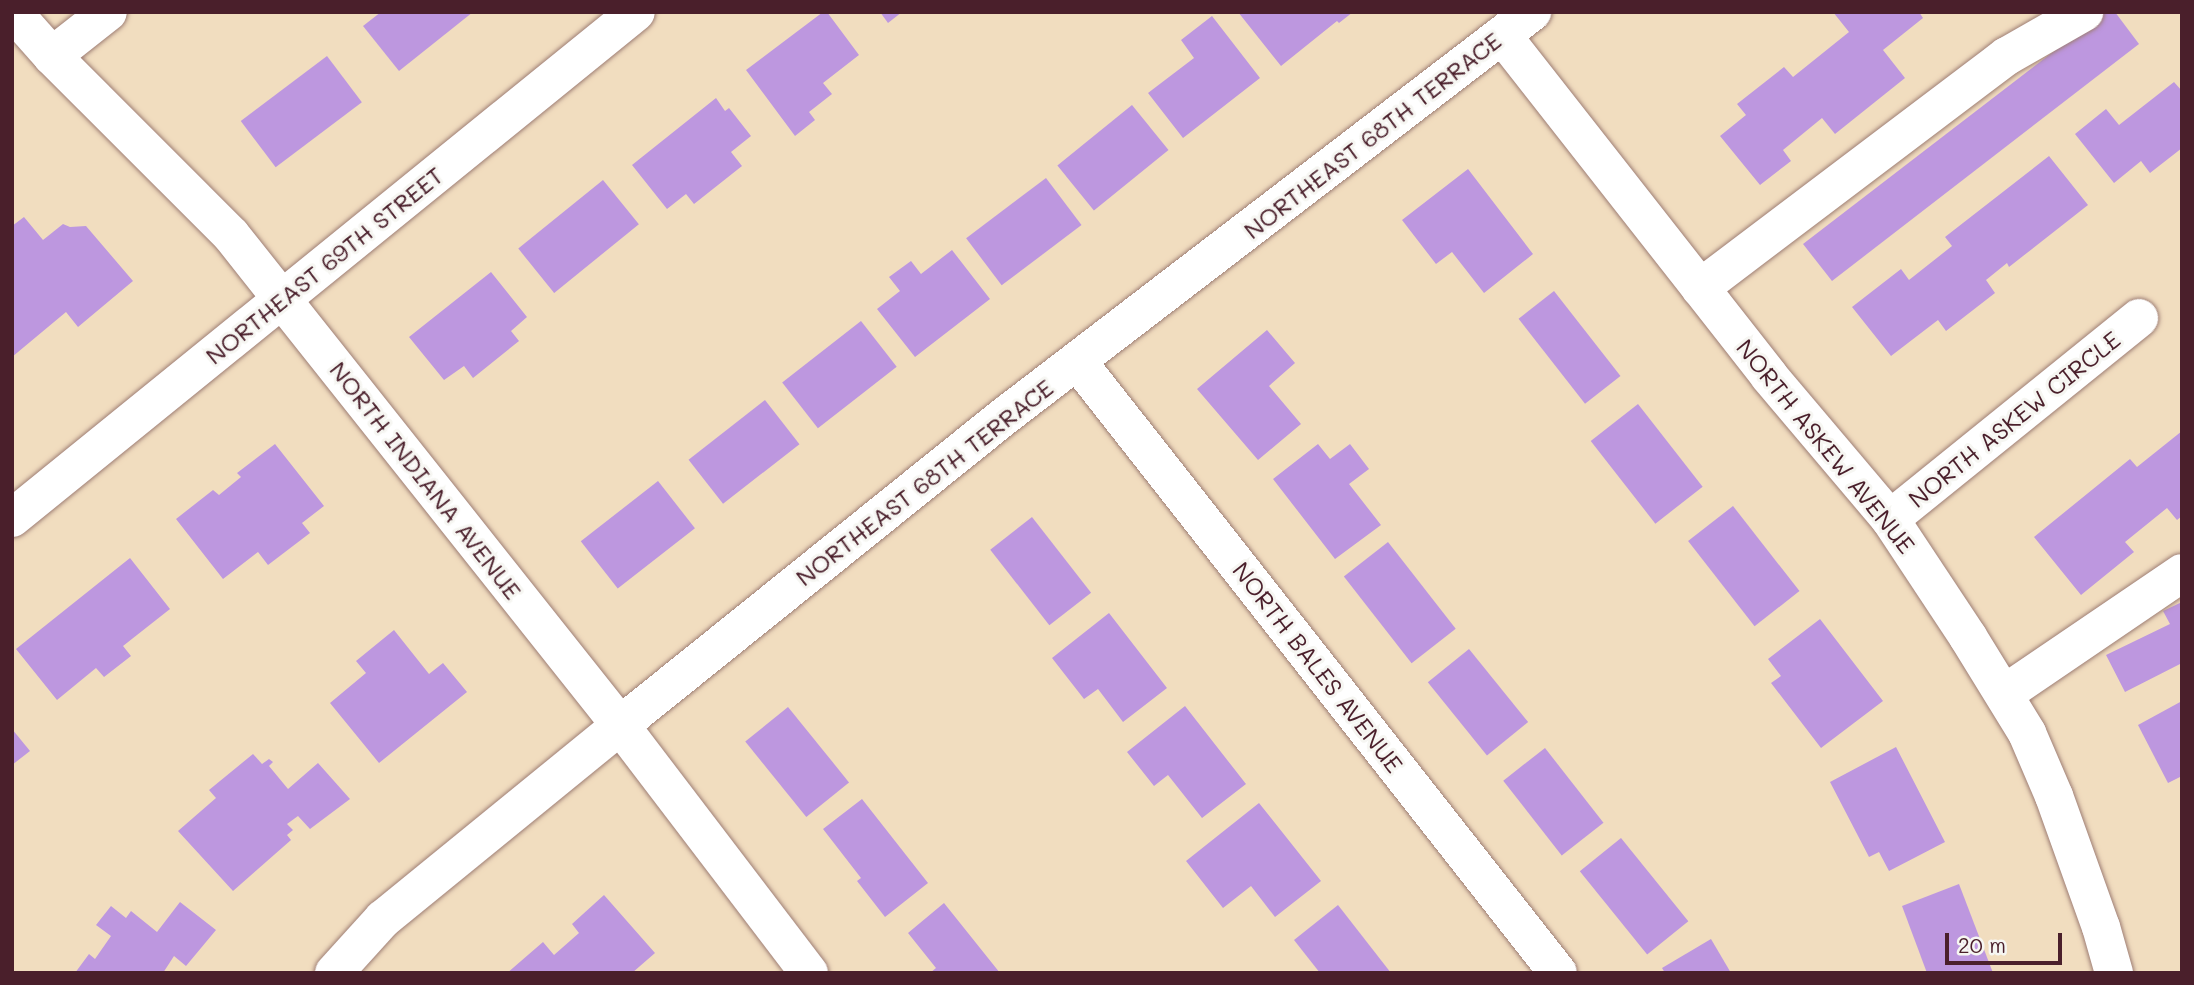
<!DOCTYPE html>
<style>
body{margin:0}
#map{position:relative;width:2194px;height:985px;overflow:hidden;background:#f1ddbf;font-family:Mali,sans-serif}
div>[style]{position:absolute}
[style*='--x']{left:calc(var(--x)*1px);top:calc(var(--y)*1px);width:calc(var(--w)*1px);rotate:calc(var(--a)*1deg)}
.building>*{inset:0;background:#bd97df;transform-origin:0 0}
.roads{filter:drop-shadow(0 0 2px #9e7e75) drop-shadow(0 0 2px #9e7e75)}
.minor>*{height:38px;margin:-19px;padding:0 19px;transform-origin:19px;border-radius:19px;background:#fff}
span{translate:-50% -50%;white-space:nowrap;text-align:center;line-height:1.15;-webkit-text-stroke:6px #f6f6f2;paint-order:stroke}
.street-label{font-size:24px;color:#4a1f2b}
.frame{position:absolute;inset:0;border:14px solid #4a1f2b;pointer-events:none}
.scale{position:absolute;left:1945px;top:933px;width:117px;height:32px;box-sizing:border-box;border:4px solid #4a1f2b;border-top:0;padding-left:9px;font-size:21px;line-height:24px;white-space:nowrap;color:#4a1f2b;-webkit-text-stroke:5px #f6f6f2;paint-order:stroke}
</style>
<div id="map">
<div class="building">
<div style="clip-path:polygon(381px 12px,473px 12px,399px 71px,363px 26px)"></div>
<div style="clip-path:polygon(823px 12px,827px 12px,859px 55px,823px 83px,832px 94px,809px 112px,815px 120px,795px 136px,746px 70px)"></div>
<div style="clip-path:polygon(880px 12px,902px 12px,888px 23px)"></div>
<div style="clip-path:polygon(1238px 12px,1353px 12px,1339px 23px,1337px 21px,1281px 66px)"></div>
<div style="clip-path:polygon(1833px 12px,1919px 12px,1923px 18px,1883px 50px,1905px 78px,1835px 134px,1822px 118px,1783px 150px,1791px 161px,1760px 185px,1720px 136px,1746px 115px,1737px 104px,1784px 67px,1793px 77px,1849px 32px)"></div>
<div style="clip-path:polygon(2105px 12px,2115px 12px,2139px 44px,1832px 281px,1803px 244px)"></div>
<div style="clip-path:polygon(1212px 16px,1260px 78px,1183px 138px,1148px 93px,1194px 58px,1181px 40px)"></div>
<div style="left:327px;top:56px;width:58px;height:108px;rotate:53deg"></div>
<div style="clip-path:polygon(2174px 82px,2182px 91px,2182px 148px,2150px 173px,2141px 161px,2114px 183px,2075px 134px,2106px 109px,2119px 125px)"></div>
<div style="clip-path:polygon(716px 98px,725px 111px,729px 108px,751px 136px,731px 152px,742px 166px,694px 204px,686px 194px,667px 209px,632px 165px)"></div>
<div style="left:1132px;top:105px;width:58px;height:96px;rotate:51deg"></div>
<div style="clip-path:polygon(2049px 156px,2088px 205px,2009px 267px,2007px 263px,1986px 280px,1995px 293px,1946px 331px,1938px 320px,1891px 356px,1852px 307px,1901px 269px,1909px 280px,1952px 246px,1945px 237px)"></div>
<div style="clip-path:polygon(1468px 169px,1533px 254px,1484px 293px,1452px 252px,1436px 264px,1402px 220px)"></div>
<div style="left:1046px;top:178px;width:59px;height:100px;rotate:53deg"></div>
<div style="left:603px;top:180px;width:57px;height:109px;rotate:51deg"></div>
<div style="clip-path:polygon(24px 217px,43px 240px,63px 224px,70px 227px,86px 226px,133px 281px,78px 327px,66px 312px,12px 357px,12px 226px)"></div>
<div style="clip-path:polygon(952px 250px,990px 299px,915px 357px,877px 309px,900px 291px,889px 277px,911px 261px,921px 274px)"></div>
<div style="clip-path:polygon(491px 272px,527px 317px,511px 331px,519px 341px,473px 378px,464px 366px,444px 380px,409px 337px)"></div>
<div style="left:1554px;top:291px;width:108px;height:45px;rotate:52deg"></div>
<div style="left:861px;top:321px;width:58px;height:100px;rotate:52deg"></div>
<div style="clip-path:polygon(1267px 330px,1295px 363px,1269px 386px,1301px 424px,1258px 460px,1197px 389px)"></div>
<div style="left:765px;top:400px;width:56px;height:97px;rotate:52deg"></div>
<div style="left:1638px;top:404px;width:105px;height:60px;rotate:52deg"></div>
<div style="clip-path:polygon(2182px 431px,2182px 516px,2177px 520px,2167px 508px,2125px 542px,2134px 552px,2081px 595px,2034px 537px,2130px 459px,2137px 467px)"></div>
<div style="clip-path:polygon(275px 444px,324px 506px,302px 523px,310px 533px,268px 565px,258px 552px,223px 579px,176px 519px,213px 490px,219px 495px,241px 477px,237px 473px)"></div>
<div style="clip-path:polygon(1318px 444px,1330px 459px,1350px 444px,1369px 469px,1349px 484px,1381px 525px,1335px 559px,1273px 479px)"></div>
<div style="left:658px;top:481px;width:60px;height:98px;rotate:52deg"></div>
<div style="left:1733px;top:506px;width:108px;height:57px;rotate:52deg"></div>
<div style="left:1032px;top:517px;width:96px;height:53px;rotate:52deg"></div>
<div style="left:1388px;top:542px;width:110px;height:56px;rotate:52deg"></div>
<div style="clip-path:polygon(130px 558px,170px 609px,123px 646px,131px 656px,104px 677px,96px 668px,57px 700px,16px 649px)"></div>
<div style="clip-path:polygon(2182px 602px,2182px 663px,2125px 692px,2106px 655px,2170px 624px,2163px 611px)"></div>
<div style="clip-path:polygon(1109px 613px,1167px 688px,1123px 722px,1098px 689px,1084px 699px,1052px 658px)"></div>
<div style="clip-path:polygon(1820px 619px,1883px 701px,1821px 748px,1771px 683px,1781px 676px,1768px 659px)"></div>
<div style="clip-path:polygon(394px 630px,429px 674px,443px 663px,467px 692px,379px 763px,330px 703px,366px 673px,356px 661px)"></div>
<div style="left:1469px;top:649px;width:94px;height:53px;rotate:51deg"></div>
<div style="clip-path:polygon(2182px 701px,2182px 776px,2168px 783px,2138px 725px)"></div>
<div style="clip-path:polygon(1185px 706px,1246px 784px,1202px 818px,1168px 775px,1154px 786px,1127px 752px)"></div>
<div style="left:788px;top:707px;width:97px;height:55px;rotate:51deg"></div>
<div style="clip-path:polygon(12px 729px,30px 751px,12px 765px)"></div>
<div style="clip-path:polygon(1896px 747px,1945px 842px,1889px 871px,1879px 852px,1869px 857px,1830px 782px)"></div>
<div style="left:1545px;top:748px;width:95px;height:53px;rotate:52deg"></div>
<div style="clip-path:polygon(253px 754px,262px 764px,269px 759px,273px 762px,269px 766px,288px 789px,318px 763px,350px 799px,310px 829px,298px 816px,287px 824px,293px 830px,287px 835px,291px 840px,233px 891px,178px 831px,216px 798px,209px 790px)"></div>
<div style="clip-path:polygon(862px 799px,928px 883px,885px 917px,857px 881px,861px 878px,823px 829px)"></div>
<div style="clip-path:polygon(1259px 803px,1321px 881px,1275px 917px,1251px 886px,1223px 908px,1186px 861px)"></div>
<div style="left:1621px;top:838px;width:107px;height:53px;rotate:51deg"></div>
<div style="clip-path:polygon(1959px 884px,1993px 973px,1927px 973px,1902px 906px)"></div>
<div style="clip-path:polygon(604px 895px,655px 953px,632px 973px,507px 973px,543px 942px,554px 955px,579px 933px,572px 924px)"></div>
<div style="clip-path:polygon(180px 902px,216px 930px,186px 966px,174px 956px,163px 973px,75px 973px,89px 954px,95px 959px,111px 936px,96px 925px,111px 906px,126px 918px,131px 911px,157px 932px)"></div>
<div style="clip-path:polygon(944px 903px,1000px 973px,930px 973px,936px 968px,908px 933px)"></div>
<div style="clip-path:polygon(1338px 905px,1391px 973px,1320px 973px,1294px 940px)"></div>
<div style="clip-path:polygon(1711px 939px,1731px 973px,1665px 973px,1662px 968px)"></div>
</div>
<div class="roads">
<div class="minor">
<div style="--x:13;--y:12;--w:59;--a:48.4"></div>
<div style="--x:52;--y:56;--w:253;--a:45"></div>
<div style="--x:231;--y:235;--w:626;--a:51.55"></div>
<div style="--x:620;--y:725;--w:312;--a:52.7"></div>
<div style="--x:1502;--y:35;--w:433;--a:51.9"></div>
<div style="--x:1769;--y:376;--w:187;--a:49.8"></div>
<div style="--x:1890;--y:519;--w:141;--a:56.5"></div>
<div style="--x:1968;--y:637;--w:113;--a:58.4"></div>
<div style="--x:2027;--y:733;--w:69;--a:66.8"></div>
<div style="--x:2054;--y:796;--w:139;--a:70.3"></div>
<div style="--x:2101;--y:927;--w:48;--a:74.2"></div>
<div style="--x:52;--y:56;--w:71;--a:-38.2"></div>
<div style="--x:1700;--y:288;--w:385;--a:-37.1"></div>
<div style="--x:2007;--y:56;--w:89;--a:-29.7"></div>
<div style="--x:1077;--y:361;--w:778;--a:51.83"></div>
<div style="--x:12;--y:518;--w:803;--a:-39.04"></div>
<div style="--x:1890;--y:519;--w:320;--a:-38.9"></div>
<div style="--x:2004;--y:694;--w:215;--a:-34.2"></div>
<div style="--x:334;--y:973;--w:73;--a:-47.8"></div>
<div style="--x:383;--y:919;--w:324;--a:-39.2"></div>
<div style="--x:634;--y:714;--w:477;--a:-38.8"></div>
<div style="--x:1006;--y:415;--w:663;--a:-37.46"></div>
</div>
</div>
<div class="street-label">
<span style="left:1372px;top:135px;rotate:-38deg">NORTHEAST 68TH TERRACE</span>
<span style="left:324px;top:265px;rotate:-39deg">NORTHEAST 69TH STREET</span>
<span style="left:2014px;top:419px;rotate:-39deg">NORTH ASKEW CIRCLE</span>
<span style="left:1826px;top:446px;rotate:51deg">NORTH ASKEW AVENUE</span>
<span style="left:426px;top:480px;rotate:52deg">NORTH INDIANA AVENUE</span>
<span style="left:924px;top:482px;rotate:-38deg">NORTHEAST 68TH TERRACE</span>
<span style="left:1318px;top:667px;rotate:52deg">NORTH BALES AVENUE</span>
</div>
<div class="frame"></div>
<div class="scale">20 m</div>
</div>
